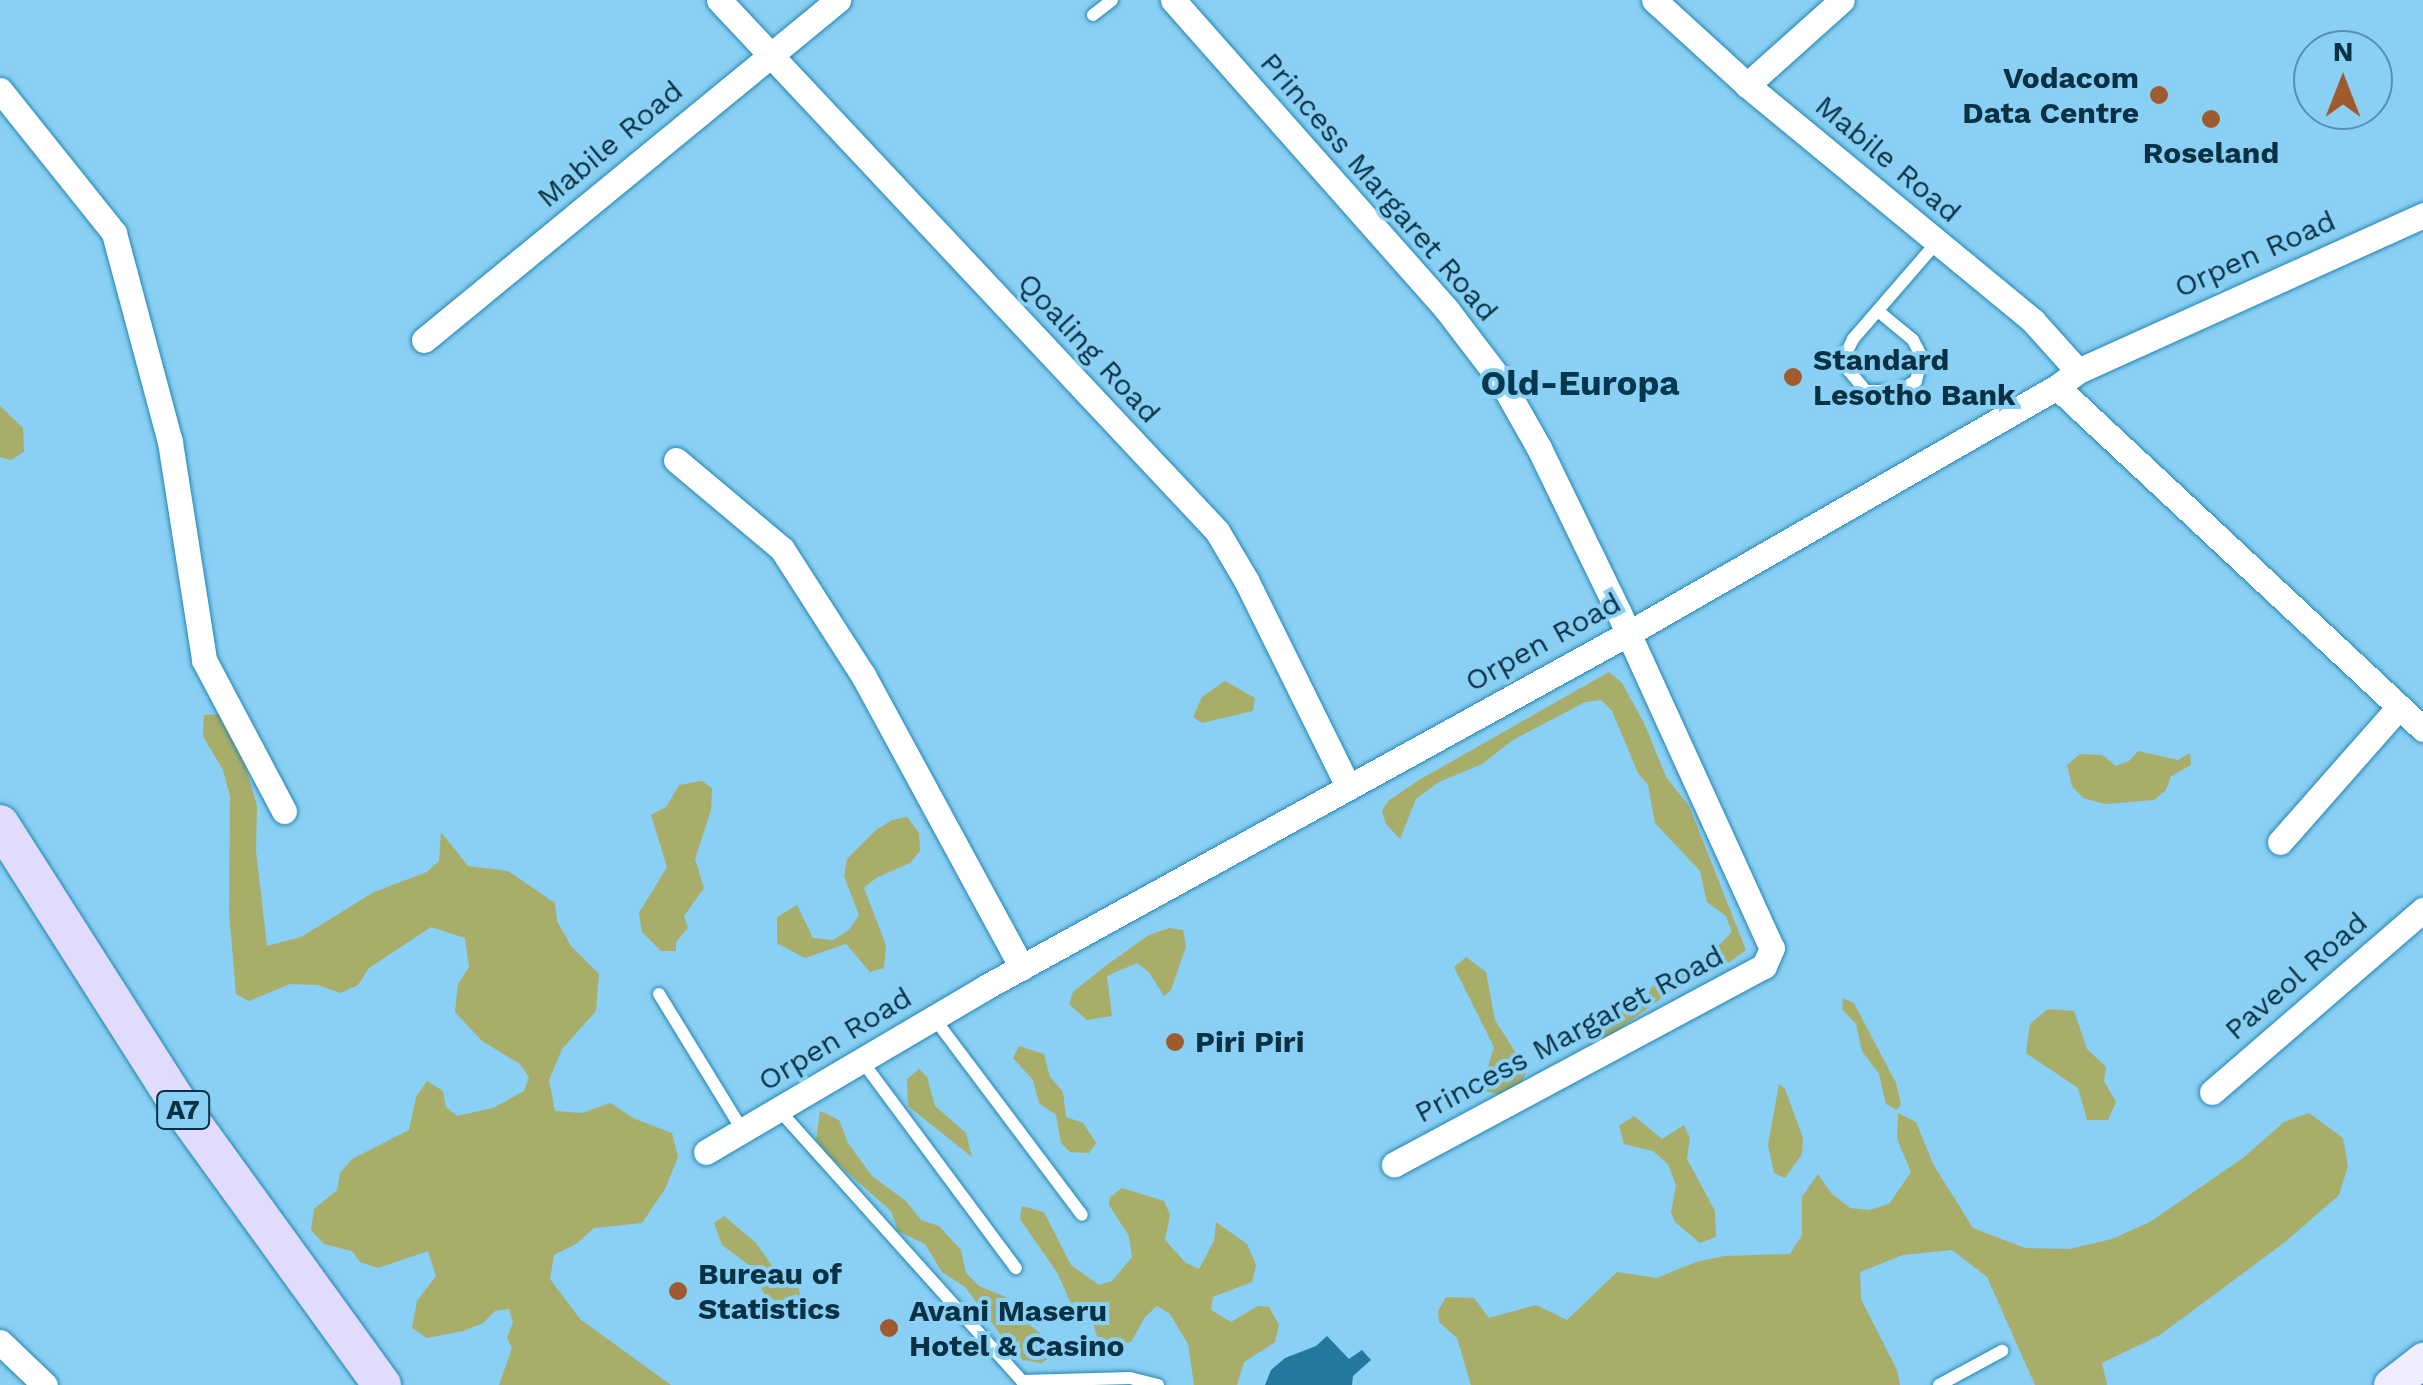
<!DOCTYPE html>
<style>
body{margin:0}
#map{position:relative;width:2423px;height:1385px;overflow:hidden;background:#8acff4;font-family:"Work Sans",sans-serif}
div>[style]{position:absolute}
[style*='--x']{left:calc(var(--x)*1px);top:calc(var(--y)*1px);width:calc(var(--w)*1px);rotate:calc(var(--a)*1deg)}
.green>*{inset:0;background:#a8ad69}
.water>*{inset:0;background:#25789d}
.roads{filter:drop-shadow(0 0 2px #2386b0) drop-shadow(0 0 2px #2386b0)}
.lane>*{height:12px;margin:-6px;padding:0 6px;transform-origin:6px;border-radius:6px;background:#fff}
.street>*{height:25px;margin:-12.5px;padding:0 12.5px;transform-origin:12.5px;border-radius:12.5px;background:#fff}
.secondary>*{height:35px;margin:-17.5px;padding:0 17.5px;transform-origin:17.5px;border-radius:17.5px;background:#f0edfe}
.primary>*{height:38px;margin:-19px;padding:0 19px;transform-origin:19px;border-radius:19px;background:#e1dcfd}
.dots>*{width:28px;height:28px;translate:-50% -50%;box-sizing:border-box;border:5px solid #8acff4;border-radius:50%}
span{translate:-50% -50%;white-space:nowrap;text-align:center;line-height:1.15;-webkit-text-stroke:8px #8acff4;paint-order:stroke}
.shield-label span{padding:2px 8px;background:#8acff4;border:2px solid;border-radius:8px;-webkit-text-stroke-width:0}
.shield-label{font-size:28px;color:#083143;font-weight:700}
.poi-label{font-size:30px;color:#083143;font-weight:700}
.right{translate:-100% -50%;text-align:right}
.left{translate:0 -50%;text-align:left}
.street-label{font-size:30px;color:#083143}
.quarter-label{font-size:35px;color:#01384e;font-weight:700}
.north{position:absolute;left:2293px;top:30px;width:100px;height:100px;box-sizing:border-box;background:#8acff4;border:2px solid #5690ad;border-radius:50%;rotate:0deg;font-size:28px;font-weight:700;line-height:40px;text-align:center;color:#083143}
.north::after{content:'';display:block;margin:auto;width:35px;height:45px;background:#9f5b2d;clip-path:polygon(50% 0,100% 100%,50% 72%,0 100%)}
</style>
<div id="map">
<div class="green">
<div style="clip-path:polygon(0 406px,23px 428px,24px 452px,11px 460px,0 457px)"></div>
<div style="clip-path:polygon(1609px 672px,1622px 683px,1645px 725px,1666px 777px,1689px 806px,1746px 950px,1720px 969px,1691px 977px,1605px 1039px,1581px 1041px,1576px 1037px,1581px 1028px,1632px 1005px,1661px 979px,1699px 965px,1732px 932px,1726px 916px,1707px 902px,1700px 871px,1655px 823px,1648px 785px,1638px 773px,1612px 711px,1601px 700px,1585px 702px,1513px 740px,1482px 764px,1439px 782px,1416px 799px,1400px 839px,1386px 824px,1382px 811px,1388px 801px,1419px 780px)"></div>
<div style="clip-path:polygon(1225px 681px,1255px 698px,1253px 711px,1202px 723px,1193px 717px,1202px 697px)"></div>
<div style="clip-path:polygon(221px 714px,238px 740px,257px 806px,256px 851px,267px 946px,301px 937px,374px 892px,427px 872px,439px 861px,441px 832px,468px 866px,508px 871px,555px 903px,557px 921px,571px 946px,599px 974px,596px 1011px,562px 1049px,549px 1080px,555px 1111px,582px 1113px,610px 1103px,635px 1119px,672px 1133px,678px 1157px,665px 1189px,642px 1223px,594px 1228px,576px 1244px,554px 1255px,550px 1279px,580px 1319px,671px 1385px,499px 1385px,512px 1348px,507px 1337px,513px 1323px,509px 1309px,495px 1311px,483px 1323px,463px 1331px,427px 1338px,412px 1328px,417px 1301px,436px 1276px,428px 1251px,378px 1268px,360px 1262px,352px 1251px,324px 1244px,311px 1230px,314px 1209px,337px 1190px,340px 1173px,352px 1159px,409px 1130px,416px 1097px,427px 1081px,443px 1091px,446px 1107px,457px 1116px,493px 1108px,524px 1091px,529px 1077px,520px 1064px,482px 1041px,455px 1012px,458px 984px,469px 967px,465px 938px,431px 927px,369px 968px,358px 985px,340px 993px,318px 985px,290px 984px,249px 1001px,236px 994px,229px 911px,230px 796px,223px 770px,203px 736px,204px 715px)"></div>
<div style="clip-path:polygon(2138px 751px,2178px 760px,2190px 753px,2191px 765px,2171px 776px,2166px 790px,2154px 800px,2105px 804px,2083px 798px,2072px 786px,2067px 765px,2080px 754px,2102px 755px,2116px 766px,2129px 761px)"></div>
<div style="clip-path:polygon(702px 781px,712px 788px,711px 810px,695px 859px,704px 888px,684px 916px,688px 928px,676px 942px,676px 951px,661px 951px,642px 932px,639px 913px,667px 867px,651px 815px,666px 807px,679px 785px)"></div>
<div style="clip-path:polygon(907px 817px,919px 833px,920px 851px,910px 863px,876px 878px,864px 888px,886px 945px,884px 968px,870px 972px,846px 944px,805px 958px,777px 943px,777px 917px,797px 905px,813px 938px,833px 940px,849px 930px,859px 915px,844px 876px,847px 859px,876px 830px,892px 820px)"></div>
<div style="clip-path:polygon(1169px 928px,1183px 930px,1186px 947px,1171px 990px,1164px 996px,1149px 972px,1137px 963px,1107px 976px,1112px 1016px,1087px 1020px,1069px 1004px,1073px 992px,1104px 967px,1149px 935px)"></div>
<div style="clip-path:polygon(1466px 957px,1486px 972px,1495px 1020px,1527px 1070px,1521px 1084px,1505px 1096px,1481px 1090px,1494px 1047px,1454px 967px)"></div>
<div style="clip-path:polygon(1843px 998px,1854px 1003px,1896px 1083px,1901px 1104px,1897px 1110px,1886px 1104px,1879px 1074px,1862px 1051px,1856px 1024px,1842px 1009px)"></div>
<div style="clip-path:polygon(2048px 1009px,2074px 1011px,2087px 1049px,2106px 1067px,2104px 1081px,2116px 1102px,2108px 1120px,2087px 1120px,2078px 1088px,2026px 1053px,2030px 1024px)"></div>
<div style="clip-path:polygon(1019px 1046px,1044px 1054px,1050px 1077px,1063px 1092px,1066px 1117px,1083px 1123px,1096px 1143px,1089px 1153px,1070px 1152px,1061px 1143px,1056px 1115px,1039px 1103px,1033px 1080px,1013px 1058px)"></div>
<div style="clip-path:polygon(919px 1069px,927px 1077px,935px 1106px,966px 1133px,972px 1157px,908px 1106px,907px 1079px)"></div>
<div style="clip-path:polygon(1779px 1084px,1785px 1089px,1803px 1138px,1802px 1154px,1785px 1178px,1774px 1173px,1768px 1145px)"></div>
<div style="clip-path:polygon(820px 1111px,839px 1120px,848px 1143px,872px 1176px,906px 1201px,921px 1220px,939px 1226px,961px 1250px,966px 1273px,979px 1286px,1008px 1298px,1012px 1312px,1044px 1336px,1058px 1353px,1041px 1363px,1023px 1360px,1012px 1350px,965px 1287px,942px 1272px,925px 1244px,898px 1231px,891px 1211px,831px 1158px,816px 1140px)"></div>
<div style="clip-path:polygon(1898px 1113px,1916px 1122px,1933px 1164px,1973px 1228px,2025px 1248px,2069px 1249px,2112px 1239px,2150px 1222px,2243px 1158px,2284px 1122px,2309px 1113px,2343px 1138px,2348px 1166px,2339px 1195px,2285px 1242px,2160px 1335px,2102px 1363px,2107px 1385px,2035px 1385px,1987px 1277px,1952px 1250px,1903px 1255px,1860px 1272px,1861px 1299px,1897px 1370px,1900px 1385px,1471px 1385px,1457px 1338px,1439px 1322px,1438px 1311px,1446px 1297px,1474px 1298px,1489px 1318px,1536px 1305px,1567px 1320px,1617px 1272px,1657px 1278px,1696px 1262px,1724px 1256px,1790px 1254px,1802px 1235px,1802px 1197px,1818px 1174px,1831px 1193px,1850px 1208px,1869px 1210px,1889px 1204px,1911px 1172px,1897px 1139px)"></div>
<div style="clip-path:polygon(1634px 1116px,1662px 1139px,1684px 1125px,1690px 1138px,1687px 1159px,1715px 1211px,1716px 1237px,1700px 1243px,1675px 1222px,1671px 1212px,1676px 1185px,1668px 1164px,1653px 1151px,1624px 1144px,1619px 1126px)"></div>
<div style="clip-path:polygon(1122px 1188px,1164px 1201px,1170px 1215px,1165px 1240px,1185px 1262px,1199px 1269px,1214px 1241px,1216px 1222px,1247px 1244px,1256px 1265px,1252px 1282px,1213px 1297px,1211px 1310px,1231px 1322px,1258px 1306px,1269px 1307px,1279px 1325px,1275px 1342px,1244px 1362px,1237px 1385px,1194px 1385px,1188px 1344px,1170px 1314px,1157px 1306px,1145px 1317px,1131px 1342px,1109px 1345px,1098px 1339px,1093px 1324px,1071px 1304px,1058px 1274px,1020px 1219px,1022px 1206px,1044px 1212px,1071px 1265px,1099px 1285px,1112px 1281px,1132px 1257px,1129px 1236px,1109px 1205px,1110px 1197px)"></div>
<div style="clip-path:polygon(724px 1216px,756px 1243px,773px 1267px,797px 1281px,801px 1299px,796px 1312px,764px 1294px,753px 1268px,722px 1245px,714px 1223px)"></div>
</div>
<div class="water">
<div style="clip-path:polygon(1327px 1336px,1349px 1359px,1362px 1350px,1371px 1360px,1353px 1376px,1352px 1385px,1265px 1385px,1271px 1370px,1285px 1358px,1316px 1346px)"></div>
</div>
<div class="roads">
<div class="lane">
<div style="--x:1093;--y:15;--w:24;--a:-38"></div>
<div style="--x:1878;--y:311;--w:45;--a:39.6"></div>
<div style="--x:1913;--y:340;--w:20;--a:63"></div>
<div style="--x:1922;--y:358;--w:24;--a:105"></div>
<div style="--x:1916;--y:381;--w:21;--a:151"></div>
<div style="--x:1898;--y:391;--w:32;--a:180"></div>
<div style="--x:1866;--y:391;--w:26;--a:-130"></div>
<div style="--x:1849;--y:371;--w:15;--a:-110"></div>
<div style="--x:1844;--y:357;--w:20;--a:-63"></div>
<div style="--x:1853;--y:339;--w:128;--a:-49.1"></div>
<div style="--x:659;--y:994;--w:161;--a:58.5"></div>
<div style="--x:934;--y:1018;--w:246;--a:53.1"></div>
<div style="--x:862;--y:1061;--w:258;--a:53.4"></div>
<div style="--x:779;--y:1110;--w:364;--a:48.1"></div>
<div style="--x:1022;--y:1381;--w:108;--a:-1.6"></div>
<div style="--x:1130;--y:1378;--w:29;--a:14"></div>
<div style="--x:1939;--y:1385;--w:72;--a:-28.4"></div>
</div>
<div class="street">
<div style="--x:719;--y:0;--w:728;--a:46.84"></div>
<div style="--x:1217;--y:531;--w:57;--a:59.4"></div>
<div style="--x:1246;--y:580;--w:230;--a:63.7"></div>
<div style="--x:1173;--y:0;--w:414;--a:48.5"></div>
<div style="--x:1447;--y:310;--w:89;--a:52.7"></div>
<div style="--x:1501;--y:381;--w:77;--a:60.4"></div>
<div style="--x:1539;--y:448;--w:183;--a:64.1"></div>
<div style="--x:1619;--y:613;--w:368;--a:65.5"></div>
<div style="--x:1772;--y:948;--w:20;--a:114"></div>
<div style="--x:1764;--y:966;--w:420;--a:151.8"></div>
<div style="--x:1654;--y:0;--w:126;--a:42.4"></div>
<div style="--x:1747;--y:85;--w:371;--a:39.5"></div>
<div style="--x:2033;--y:321;--w:67;--a:48"></div>
<div style="--x:1747;--y:85;--w:127;--a:-41.8"></div>
<div style="--x:0;--y:90;--w:183;--a:51.4"></div>
<div style="--x:114;--y:233;--w:216;--a:75"></div>
<div style="--x:170;--y:442;--w:221;--a:81.1"></div>
<div style="--x:204;--y:660;--w:171;--a:62.1"></div>
<div style="--x:424;--y:340;--w:536;--a:-39.39"></div>
<div style="--x:2057;--y:387;--w:501;--a:43.06"></div>
<div style="--x:676;--y:460;--w:138;--a:40"></div>
<div style="--x:782;--y:549;--w:150;--a:57.3"></div>
<div style="--x:863;--y:675;--w:333;--a:61.5"></div>
<div style="--x:2280;--y:842;--w:180;--a:-48.6"></div>
<div style="--x:2212;--y:1092;--w:279;--a:-40.8"></div>
<div style="--x:706;--y:1152;--w:323;--a:-30.5"></div>
<div style="--x:984;--y:988;--w:736;--a:-28.83"></div>
<div style="--x:1629;--y:633;--w:494;--a:-29.9"></div>
<div style="--x:2057;--y:387;--w:26;--a:-37"></div>
<div style="--x:2078;--y:371;--w:379;--a:-24.3"></div>
<div style="--x:0;--y:1342;--w:62;--a:43.7"></div>
</div>
<div class="secondary">
<div style="--x:2391;--y:1385;--w:41;--a:-38"></div>
</div>
<div class="primary">
<div style="--x:0;--y:824;--w:326;--a:57.5"></div>
<div style="--x:175;--y:1099;--w:353;--a:54.1"></div>
</div>
</div>
<div class="dots">
<div style="left:2159px;top:95px;background:#9f5b2d"></div>
<div style="left:2211px;top:119px;background:#9f5b2d"></div>
<div style="left:1793px;top:377px;background:#9f5b2d"></div>
<div style="left:1175px;top:1042px;background:#9f5b2d"></div>
<div style="left:678px;top:1291px;background:#9f5b2d"></div>
<div style="left:889px;top:1328px;background:#9f5b2d"></div>
</div>
<div class="shield-label">
<span style="left:183px;top:1110px">A7</span>
</div>
<div class="poi-label">
<span class="right" style="left:2139px;top:95px">Vodacom<br>Data Centre</span>
<span style="left:2211px;top:153px">Roseland</span>
<span class="left" style="left:1813px;top:377px">Standard<br>Lesotho Bank</span>
<span class="left" style="left:1195px;top:1042px">Piri Piri</span>
<span class="left" style="left:698px;top:1291px">Bureau of<br>Statistics</span>
<span class="left" style="left:909px;top:1328px">Avani Maseru<br>Hotel &amp; Casino</span>
</div>
<div class="street-label">
<span style="left:610px;top:144px;rotate:-40deg">Mabile Road</span>
<span style="left:1888px;top:159px;rotate:40deg">Mabile Road</span>
<span style="left:1379px;top:187px;rotate:49deg">Princess Margaret Road</span>
<span style="left:2255px;top:254px;rotate:-24deg">Orpen Road</span>
<span style="left:1089px;top:348px;rotate:47deg">Qoaling Road</span>
<span style="left:1543px;top:642px;rotate:-29deg">Orpen Road</span>
<span style="left:2296px;top:976px;rotate:-41deg">Paveol Road</span>
<span style="left:1569px;top:1034px;rotate:-28deg">Princess Margaret Road</span>
<span style="left:835px;top:1039px;rotate:-31deg">Orpen Road</span>
</div>
<div class="quarter-label">
<span style="left:1580px;top:383px">Old-Europa</span>
</div>
<div class="north">N</div>
</div>
